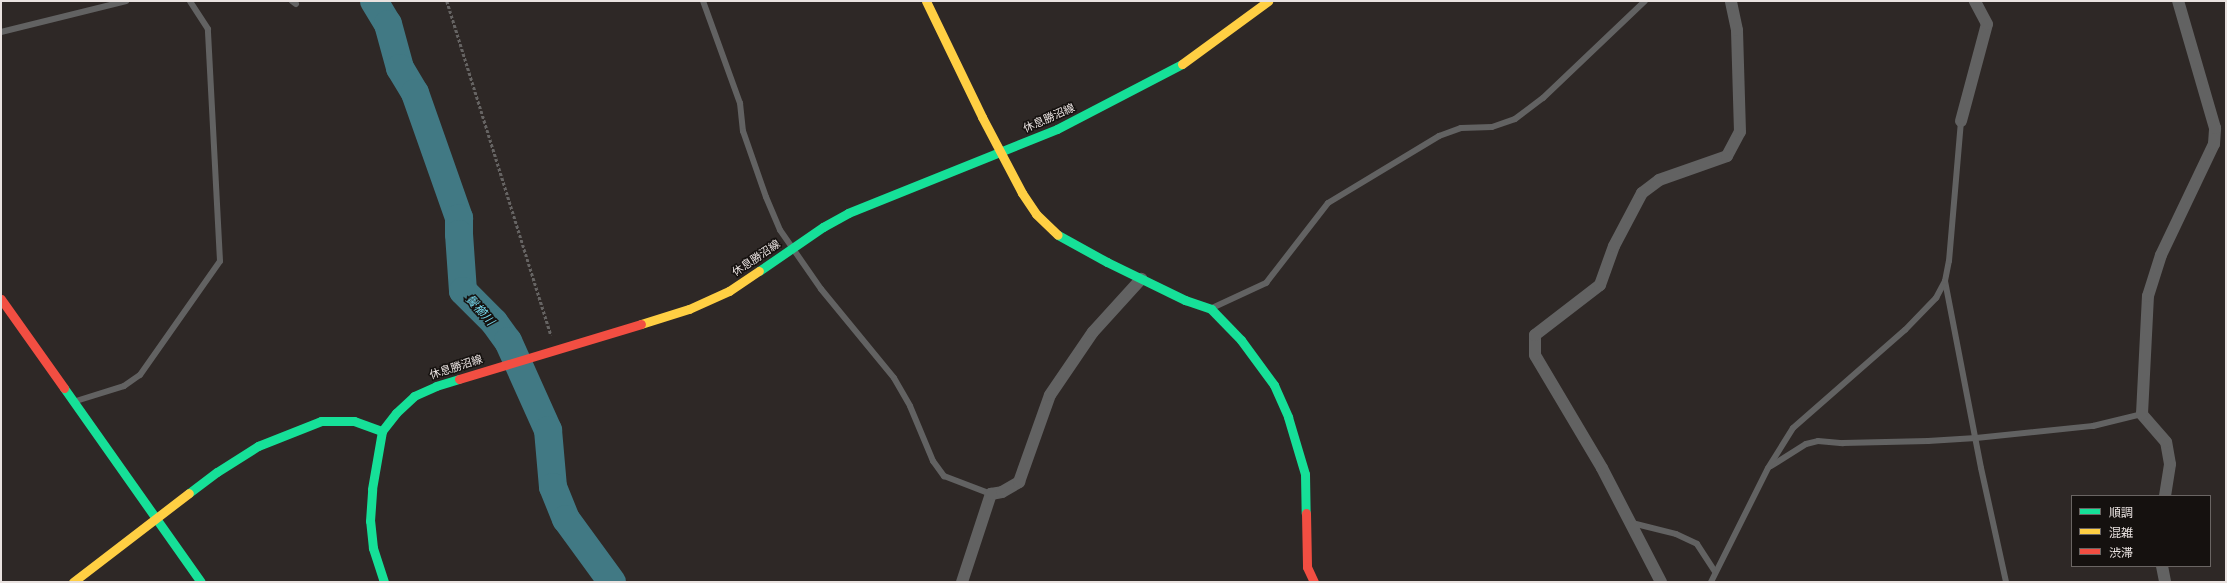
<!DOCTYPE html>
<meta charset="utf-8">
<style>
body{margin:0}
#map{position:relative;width:2227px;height:583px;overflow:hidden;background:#2e2826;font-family:Ubuntu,"Noto Sans JP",sans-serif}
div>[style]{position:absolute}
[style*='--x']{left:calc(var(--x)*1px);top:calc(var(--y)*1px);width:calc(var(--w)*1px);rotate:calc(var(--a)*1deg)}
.river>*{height:28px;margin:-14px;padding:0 14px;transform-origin:14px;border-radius:14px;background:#417984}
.path>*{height:2.5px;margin-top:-1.25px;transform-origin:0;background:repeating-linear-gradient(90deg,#666463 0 3px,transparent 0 5px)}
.lane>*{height:6px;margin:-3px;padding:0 3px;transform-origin:3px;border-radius:3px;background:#626262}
.street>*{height:12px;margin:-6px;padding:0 6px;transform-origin:6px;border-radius:6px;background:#626262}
.fast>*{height:9px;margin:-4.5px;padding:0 4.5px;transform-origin:4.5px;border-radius:4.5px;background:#16e098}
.slow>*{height:9px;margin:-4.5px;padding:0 4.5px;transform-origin:4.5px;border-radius:4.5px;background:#ffcf43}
.jam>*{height:9px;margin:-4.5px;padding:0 4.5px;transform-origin:4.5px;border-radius:4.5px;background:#f24e42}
span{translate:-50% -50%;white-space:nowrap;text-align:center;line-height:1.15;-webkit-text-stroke:3px #15110f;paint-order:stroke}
.street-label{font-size:11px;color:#e9e2e0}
.water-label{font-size:12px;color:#76d8ed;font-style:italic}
.frame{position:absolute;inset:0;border:2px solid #e9e2e0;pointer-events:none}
.legend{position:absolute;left:2071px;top:495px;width:140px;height:72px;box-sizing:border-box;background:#15110f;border:1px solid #6a6563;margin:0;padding:5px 7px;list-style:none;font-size:12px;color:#e9e2e0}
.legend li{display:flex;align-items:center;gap:8px;height:20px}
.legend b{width:20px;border:1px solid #6a6563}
</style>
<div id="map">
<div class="river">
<div style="--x:374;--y:1;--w:27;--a:59"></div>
<div style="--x:388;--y:24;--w:46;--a:74.7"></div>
<div style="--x:400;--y:68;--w:29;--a:59"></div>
<div style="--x:415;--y:93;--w:133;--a:70.6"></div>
<div style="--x:459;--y:218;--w:16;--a:90"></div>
<div style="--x:459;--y:234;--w:57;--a:86"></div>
<div style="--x:463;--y:291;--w:44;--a:45"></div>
<div style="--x:494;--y:322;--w:24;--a:54"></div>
<div style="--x:508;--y:341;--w:98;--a:65.8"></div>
<div style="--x:548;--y:430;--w:57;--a:85"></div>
<div style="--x:553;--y:487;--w:35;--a:68"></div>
<div style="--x:566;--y:519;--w:78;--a:53.9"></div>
</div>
<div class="path">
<div style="--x:447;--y:1;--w:350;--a:72.7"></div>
</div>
<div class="lane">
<div style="--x:292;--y:1;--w:5;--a:37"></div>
<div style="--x:703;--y:1;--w:109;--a:70.1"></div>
<div style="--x:740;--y:103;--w:28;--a:84"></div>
<div style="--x:743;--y:131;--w:70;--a:70.8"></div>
<div style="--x:766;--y:197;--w:36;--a:67"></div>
<div style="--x:780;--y:230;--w:72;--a:55.2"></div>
<div style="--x:821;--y:289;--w:115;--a:50.6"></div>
<div style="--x:894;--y:378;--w:32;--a:60"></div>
<div style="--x:910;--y:406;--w:60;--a:67.3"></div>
<div style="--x:933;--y:461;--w:19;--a:54"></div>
<div style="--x:944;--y:476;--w:50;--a:21"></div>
<div style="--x:1;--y:32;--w:129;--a:-13.9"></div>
<div style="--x:1945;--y:281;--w:190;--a:79.1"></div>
<div style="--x:1981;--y:468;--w:117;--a:77.6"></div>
<div style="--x:1212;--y:308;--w:60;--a:-24.8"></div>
<div style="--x:1266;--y:283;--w:101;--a:-52.2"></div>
<div style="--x:1328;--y:203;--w:130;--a:-31.1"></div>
<div style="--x:1439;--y:136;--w:23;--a:-20"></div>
<div style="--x:1461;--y:128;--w:31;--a:-2"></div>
<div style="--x:1492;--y:127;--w:24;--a:-19"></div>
<div style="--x:1515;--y:119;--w:35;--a:-37"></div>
<div style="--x:1543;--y:98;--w:141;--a:-43.6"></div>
<div style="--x:76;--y:401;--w:50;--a:-17.4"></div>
<div style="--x:124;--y:386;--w:19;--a:-35"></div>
<div style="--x:140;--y:375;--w:139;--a:-54.9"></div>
<div style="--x:220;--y:261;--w:232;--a:-93"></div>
<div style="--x:208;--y:29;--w:33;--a:-123"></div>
<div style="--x:1771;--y:466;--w:41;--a:-32.2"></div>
<div style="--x:1806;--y:444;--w:12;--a:-14"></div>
<div style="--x:1818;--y:441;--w:25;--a:5"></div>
<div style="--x:1843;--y:443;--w:85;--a:-1.3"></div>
<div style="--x:1928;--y:441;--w:48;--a:-3.6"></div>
<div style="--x:1976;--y:438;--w:118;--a:-5.9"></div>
<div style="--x:2093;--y:426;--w:50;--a:-13.8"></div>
<div style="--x:1632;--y:523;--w:45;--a:14"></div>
<div style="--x:1676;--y:534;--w:23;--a:25"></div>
<div style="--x:1697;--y:544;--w:33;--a:57"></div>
<div style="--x:1711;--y:582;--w:127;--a:-63.4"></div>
<div style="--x:1768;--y:468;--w:47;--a:-58"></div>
<div style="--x:1793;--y:428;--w:149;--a:-41.2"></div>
<div style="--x:1905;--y:330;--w:45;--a:-45.9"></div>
<div style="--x:1936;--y:298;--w:19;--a:-62"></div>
<div style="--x:1945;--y:281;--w:20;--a:-79"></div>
<div style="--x:1949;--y:261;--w:141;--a:-85.1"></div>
</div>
<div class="street">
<div style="--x:1961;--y:121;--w:100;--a:-75"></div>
<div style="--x:1987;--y:24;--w:26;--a:-118"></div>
<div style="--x:2165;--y:496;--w:32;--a:-81"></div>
<div style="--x:2170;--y:464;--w:22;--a:-100"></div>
<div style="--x:2166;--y:442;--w:37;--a:-131"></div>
<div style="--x:2142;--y:414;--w:118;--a:-87.1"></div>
<div style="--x:2148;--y:296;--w:43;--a:-72.4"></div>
<div style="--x:2161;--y:255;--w:123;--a:-64.5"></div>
<div style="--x:2214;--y:144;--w:16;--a:-86"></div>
<div style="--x:2215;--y:128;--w:132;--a:-106.2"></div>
<div style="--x:2162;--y:566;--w:16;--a:79"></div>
<div style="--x:962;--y:582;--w:93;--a:-71.8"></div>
<div style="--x:991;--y:494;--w:11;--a:-10"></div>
<div style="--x:1002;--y:492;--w:20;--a:-30"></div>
<div style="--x:1019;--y:482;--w:92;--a:-70.4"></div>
<div style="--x:1050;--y:395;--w:76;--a:-55.7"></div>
<div style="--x:1093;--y:332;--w:72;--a:-47.8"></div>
<div style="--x:1661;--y:582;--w:128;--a:-117.4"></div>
<div style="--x:1602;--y:468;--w:131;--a:-120.7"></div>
<div style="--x:1535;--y:355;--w:20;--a:-90"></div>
<div style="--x:1535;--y:335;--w:82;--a:-37.6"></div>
<div style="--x:1600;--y:285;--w:41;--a:-70.3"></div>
<div style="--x:1614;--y:246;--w:60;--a:-62.2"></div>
<div style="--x:1642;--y:193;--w:21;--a:-37"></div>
<div style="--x:1659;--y:180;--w:72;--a:-19.4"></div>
<div style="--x:1727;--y:156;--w:27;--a:-62"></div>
<div style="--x:1740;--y:132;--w:102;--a:-91.7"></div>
<div style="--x:1737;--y:30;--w:30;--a:-102"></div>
</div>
<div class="fast">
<div style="--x:1058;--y:235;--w:56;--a:28.9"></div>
<div style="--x:1107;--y:262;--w:87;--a:26"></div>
<div style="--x:1185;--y:300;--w:28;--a:19"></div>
<div style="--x:1211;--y:309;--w:43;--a:45.9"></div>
<div style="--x:1241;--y:340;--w:56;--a:53.7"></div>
<div style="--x:1274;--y:385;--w:35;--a:66"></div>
<div style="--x:1288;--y:417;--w:59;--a:73.4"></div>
<div style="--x:1305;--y:474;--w:39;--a:89"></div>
<div style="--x:759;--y:271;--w:78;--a:-34.5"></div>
<div style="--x:823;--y:227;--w:29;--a:-29"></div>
<div style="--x:848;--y:213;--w:225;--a:-21.9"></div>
<div style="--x:1057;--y:129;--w:141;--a:-27.5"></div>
<div style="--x:64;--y:388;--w:237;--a:54.8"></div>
<div style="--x:189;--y:493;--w:35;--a:-37"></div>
<div style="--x:217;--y:472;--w:49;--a:-32.4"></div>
<div style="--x:258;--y:446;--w:68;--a:-21.6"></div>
<div style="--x:321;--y:421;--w:33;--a:0"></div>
<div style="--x:354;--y:421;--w:30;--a:20"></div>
<div style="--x:384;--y:582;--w:36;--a:-108"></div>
<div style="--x:373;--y:548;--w:27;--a:-96"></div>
<div style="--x:370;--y:521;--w:32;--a:-86"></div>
<div style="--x:372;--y:489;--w:59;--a:-80.2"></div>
<div style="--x:382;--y:431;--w:23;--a:-52"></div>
<div style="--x:396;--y:413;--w:25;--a:-43"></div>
<div style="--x:414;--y:396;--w:24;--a:-24"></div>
<div style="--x:436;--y:386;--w:24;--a:-17"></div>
</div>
<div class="slow">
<div style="--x:926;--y:1;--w:129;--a:64.2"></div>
<div style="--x:982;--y:117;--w:86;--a:62.2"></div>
<div style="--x:1022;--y:193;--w:25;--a:56"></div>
<div style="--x:1036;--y:214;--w:30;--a:44"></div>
<div style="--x:1182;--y:64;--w:107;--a:-36.2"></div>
<div style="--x:641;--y:324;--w:50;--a:-17.4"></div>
<div style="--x:689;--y:309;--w:44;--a:-24.2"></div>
<div style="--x:729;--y:291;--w:36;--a:-34"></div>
<div style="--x:73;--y:582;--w:146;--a:-37.5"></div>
</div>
<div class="jam">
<div style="--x:1;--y:299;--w:109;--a:54.7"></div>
<div style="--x:459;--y:379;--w:190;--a:-16.8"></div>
<div style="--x:1306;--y:513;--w:54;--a:88.9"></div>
<div style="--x:1307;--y:567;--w:17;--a:65"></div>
</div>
<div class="street-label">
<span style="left:1049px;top:118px;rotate:-24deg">休息勝沼線</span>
<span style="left:756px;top:258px;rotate:-34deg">休息勝沼線</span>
<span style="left:456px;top:367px;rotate:-18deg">休息勝沼線</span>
</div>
<div class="water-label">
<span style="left:480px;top:310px;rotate:48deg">鬢櫛川</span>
</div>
<div class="frame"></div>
<ul class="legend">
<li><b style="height:5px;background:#16e098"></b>順調</li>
<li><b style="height:5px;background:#ffcf43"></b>混雑</li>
<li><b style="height:5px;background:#f24e42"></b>渋滞</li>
</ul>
</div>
